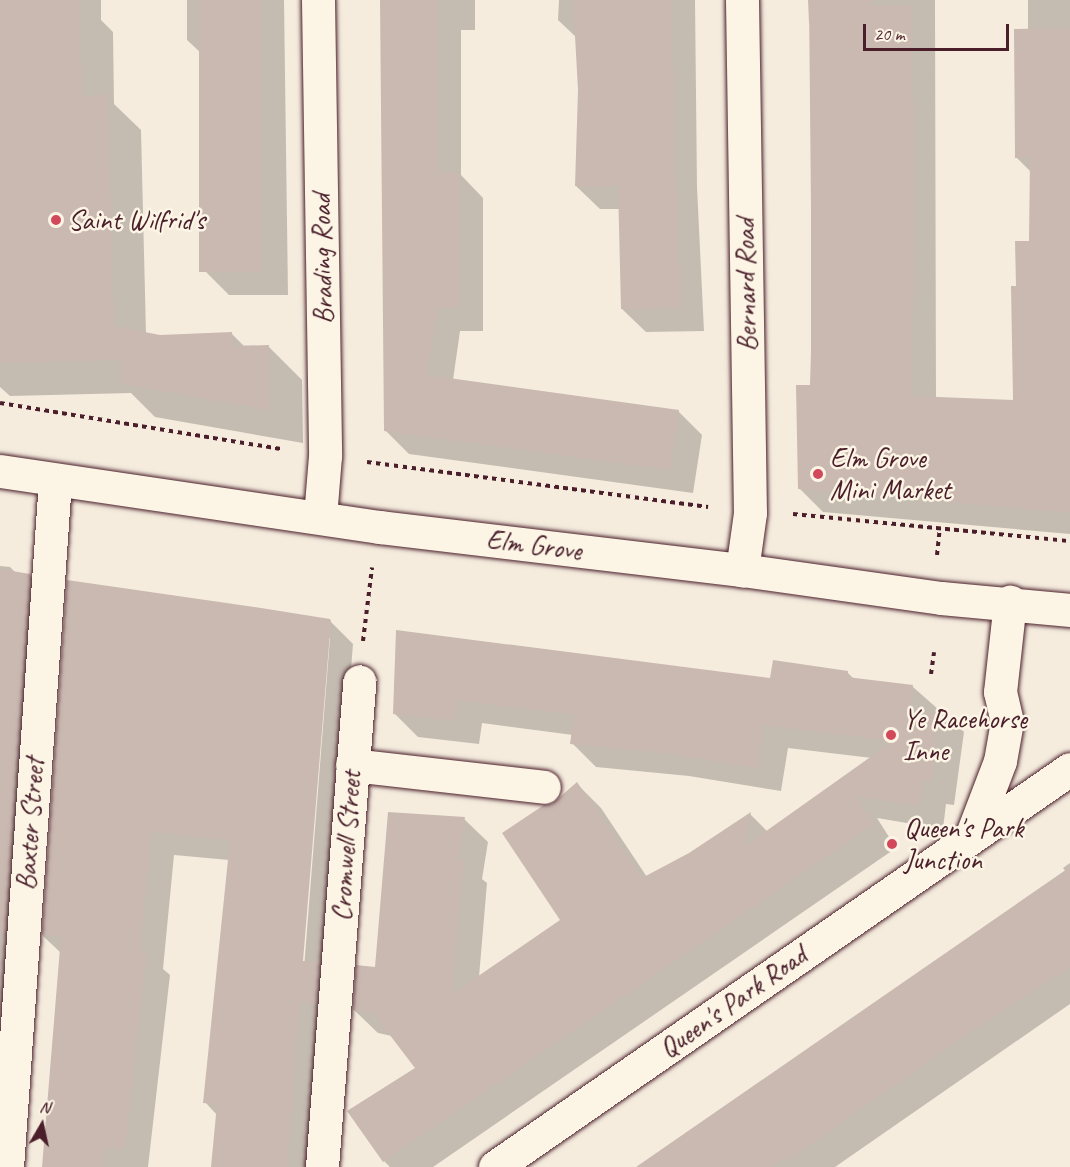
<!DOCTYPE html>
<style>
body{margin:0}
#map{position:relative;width:1070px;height:1167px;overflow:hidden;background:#f5ecde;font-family:Caveat,sans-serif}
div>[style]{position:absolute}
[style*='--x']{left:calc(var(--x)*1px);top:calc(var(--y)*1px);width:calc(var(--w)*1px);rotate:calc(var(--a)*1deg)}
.shadow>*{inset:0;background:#0003}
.building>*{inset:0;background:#cab9b1;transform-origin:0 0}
.path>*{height:4px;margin-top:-2px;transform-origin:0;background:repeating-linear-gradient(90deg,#4a1f2b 0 4.5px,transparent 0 9px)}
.roads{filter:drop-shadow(0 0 2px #4a1f2b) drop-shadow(0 0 2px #4a1f2b)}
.minor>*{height:33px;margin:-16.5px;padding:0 16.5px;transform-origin:16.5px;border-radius:16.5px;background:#fcf5e5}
.dots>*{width:16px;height:16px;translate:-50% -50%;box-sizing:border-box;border:3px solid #fcf5e5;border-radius:50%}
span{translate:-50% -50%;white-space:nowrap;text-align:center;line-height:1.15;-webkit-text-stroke:5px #fcf5e5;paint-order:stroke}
.poi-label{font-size:28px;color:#4a1f2b}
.left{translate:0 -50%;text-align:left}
.street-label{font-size:28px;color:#4a1f2b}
.north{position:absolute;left:12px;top:1095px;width:60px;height:60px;-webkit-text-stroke:4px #fcf5e5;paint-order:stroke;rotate:9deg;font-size:16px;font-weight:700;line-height:24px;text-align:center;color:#4a1f2b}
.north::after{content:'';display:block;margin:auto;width:21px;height:27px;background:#4a1f2b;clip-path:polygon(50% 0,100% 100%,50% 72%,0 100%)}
.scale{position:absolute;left:863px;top:24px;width:146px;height:27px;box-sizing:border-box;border:3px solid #4a1f2b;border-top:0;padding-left:8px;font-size:18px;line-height:21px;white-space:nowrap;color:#4a1f2b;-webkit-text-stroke:4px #fcf5e5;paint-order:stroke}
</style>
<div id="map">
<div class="shadow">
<div style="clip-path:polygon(0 0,101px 0,101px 20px,113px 32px,114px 104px,141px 130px,146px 334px,160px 337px,231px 333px,245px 347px,269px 347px,302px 380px,303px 443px,155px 417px,131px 393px,10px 396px,0 387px)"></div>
<div style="clip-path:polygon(187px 0,284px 0,288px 295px,229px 295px,205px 271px,201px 53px,187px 40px)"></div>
<div style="clip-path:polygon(381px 0,475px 0,475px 30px,461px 30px,461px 175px,483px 198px,483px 331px,460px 331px,453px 380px,678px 411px,702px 435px,693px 493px,409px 454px,385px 430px)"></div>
<div style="clip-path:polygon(559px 0,695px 0,697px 187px,704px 331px,646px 332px,622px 309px,620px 209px,600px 209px,576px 186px,580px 90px,577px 38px,558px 20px)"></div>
<div style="clip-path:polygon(808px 0,935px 0,936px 398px,1014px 402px,1017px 287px,1031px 242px,1031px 172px,1016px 157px,1028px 30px,1028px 0,1070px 0,1070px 534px,823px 512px,799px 488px,811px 387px,811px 25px,809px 23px)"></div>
<div style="clip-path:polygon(0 566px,10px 567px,16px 573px,29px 575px,53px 599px,0 1106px)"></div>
<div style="clip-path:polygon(evenodd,68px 581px,329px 620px,353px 644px,312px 1167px,212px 1167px,217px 1115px,205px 1102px,229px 860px,174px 855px,163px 969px,170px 975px,148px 1167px,43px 1167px,61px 953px,43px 936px,68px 581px,327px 638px,330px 638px,304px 968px,301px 968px,327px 638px)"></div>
<div style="clip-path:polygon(398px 632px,772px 680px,847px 672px,854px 679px,913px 687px,964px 732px,954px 805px,946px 804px,943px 829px,877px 818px,896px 848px,433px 1167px,390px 1167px,384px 1161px,417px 1068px,392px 1036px,378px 1033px,354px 1010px,464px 819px,488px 842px,482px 879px,487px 883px,479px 977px,562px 921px,553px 805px,577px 784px,601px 808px,647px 877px,690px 854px,750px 814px,768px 832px,872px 758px,788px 748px,781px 791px,689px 776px,596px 767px,572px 743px,573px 735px,482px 723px,479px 744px,418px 737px,394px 713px)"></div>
<div style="clip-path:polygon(1070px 863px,1070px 1004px,835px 1167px,638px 1167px,1066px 872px,1063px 868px)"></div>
</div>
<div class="building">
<div style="clip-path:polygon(0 0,80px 0,82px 96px,108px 95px,114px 326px,160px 335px,232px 332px,233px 346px,269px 345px,270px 410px,120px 384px,120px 360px,0 363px)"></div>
<div style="left:199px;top:0;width:62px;height:272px"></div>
<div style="clip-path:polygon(380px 0,437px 0,438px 172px,460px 173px,460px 308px,437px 308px,427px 375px,679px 410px,670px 470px,384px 431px)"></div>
<div style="clip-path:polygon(573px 0,672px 0,677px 263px,681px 263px,681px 308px,621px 309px,618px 186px,575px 186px,578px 90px)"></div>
<div style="clip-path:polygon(809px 0,871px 0,871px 6px,911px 5px,914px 128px,913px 396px,1013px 400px,1011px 286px,1016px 286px,1015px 241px,1029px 241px,1030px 158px,1015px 158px,1014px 29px,1070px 28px,1070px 513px,798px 489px,796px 385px,810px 385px,812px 317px)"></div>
<div style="clip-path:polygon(0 569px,30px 574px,4px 934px,0 934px)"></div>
<div style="clip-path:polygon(67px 580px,261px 608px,330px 619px,331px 621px,303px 961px,319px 962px,316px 1004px,300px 1002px,287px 1167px,211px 1167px,217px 1104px,203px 1103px,230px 840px,151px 832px,140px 950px,147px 950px,125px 1149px,104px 1148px,103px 1167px,42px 1167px,61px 936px,42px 935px)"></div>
<div style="clip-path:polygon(396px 630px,770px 678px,773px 660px,848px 671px,847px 677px,913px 685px,908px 730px,941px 707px,931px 782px,923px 781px,920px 806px,855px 796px,874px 824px,383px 1162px,347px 1111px,415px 1068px,373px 1013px,353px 1010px,356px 965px,375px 967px,388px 812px,465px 817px,458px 862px,464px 858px,452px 994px,560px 920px,502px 833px,544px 805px,552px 804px,577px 782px,642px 878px,689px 853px,751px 812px,745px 846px,893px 741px,764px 725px,758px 768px,664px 753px,570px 744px,574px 715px,459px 700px,455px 721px,393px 714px)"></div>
<div style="clip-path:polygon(1070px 867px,1070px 967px,969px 1033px,787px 1161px,785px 1157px,770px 1167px,636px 1167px)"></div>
</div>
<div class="path">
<div style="--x:0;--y:403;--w:286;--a:9.3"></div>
<div style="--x:367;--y:462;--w:344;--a:7.5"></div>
<div style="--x:793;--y:514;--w:278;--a:5.6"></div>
<div style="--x:937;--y:555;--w:27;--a:-84"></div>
<div style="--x:363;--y:641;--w:74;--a:-83"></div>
<div style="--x:931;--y:674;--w:22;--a:-82"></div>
</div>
<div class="roads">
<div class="minor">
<div style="--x:318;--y:0;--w:456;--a:89.1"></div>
<div style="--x:325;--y:456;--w:61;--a:94.7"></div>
<div style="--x:742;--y:0;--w:513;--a:89.11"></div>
<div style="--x:750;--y:513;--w:58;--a:98"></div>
<div style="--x:0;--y:471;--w:384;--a:8.4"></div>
<div style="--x:380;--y:527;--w:365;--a:6.8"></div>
<div style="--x:742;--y:570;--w:201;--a:8"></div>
<div style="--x:941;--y:598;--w:130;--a:5.3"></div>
<div style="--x:352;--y:765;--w:193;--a:6.5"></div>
<div style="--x:971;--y:837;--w:81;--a:-69.1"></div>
<div style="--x:1000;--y:761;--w:40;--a:-80"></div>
<div style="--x:1007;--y:722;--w:31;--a:-103"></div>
<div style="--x:1000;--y:692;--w:91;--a:-83.7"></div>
<div style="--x:7;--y:1167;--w:689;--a:-86"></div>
<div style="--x:322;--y:1167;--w:487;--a:-85.6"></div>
<div style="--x:495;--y:1167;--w:699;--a:-34.69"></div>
</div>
</div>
<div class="dots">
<div style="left:56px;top:220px;background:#d1495b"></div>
<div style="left:818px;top:474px;background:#d1495b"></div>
<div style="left:891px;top:735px;background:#d1495b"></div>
<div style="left:892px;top:844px;background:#d1495b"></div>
</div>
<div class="poi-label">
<span class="left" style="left:68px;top:220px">Saint Wilfrid's</span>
<span class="left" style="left:830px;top:474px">Elm Grove<br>Mini Market</span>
<span class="left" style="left:903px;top:735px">Ye Racehorse<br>Inne</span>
<span class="left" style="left:904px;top:844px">Queen's Park<br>Junction</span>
</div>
<div class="street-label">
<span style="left:322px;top:259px;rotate:-91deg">Brading Road</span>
<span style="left:746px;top:285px;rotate:-91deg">Bernard Road</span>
<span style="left:534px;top:545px;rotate:7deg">Elm Grove</span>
<span style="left:30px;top:824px;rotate:-86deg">Baxter Street</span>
<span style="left:346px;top:846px;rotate:-86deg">Cromwell Street</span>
<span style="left:733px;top:1002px;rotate:-35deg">Queen's Park Road</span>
</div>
<div class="north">N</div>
<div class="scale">20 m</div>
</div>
